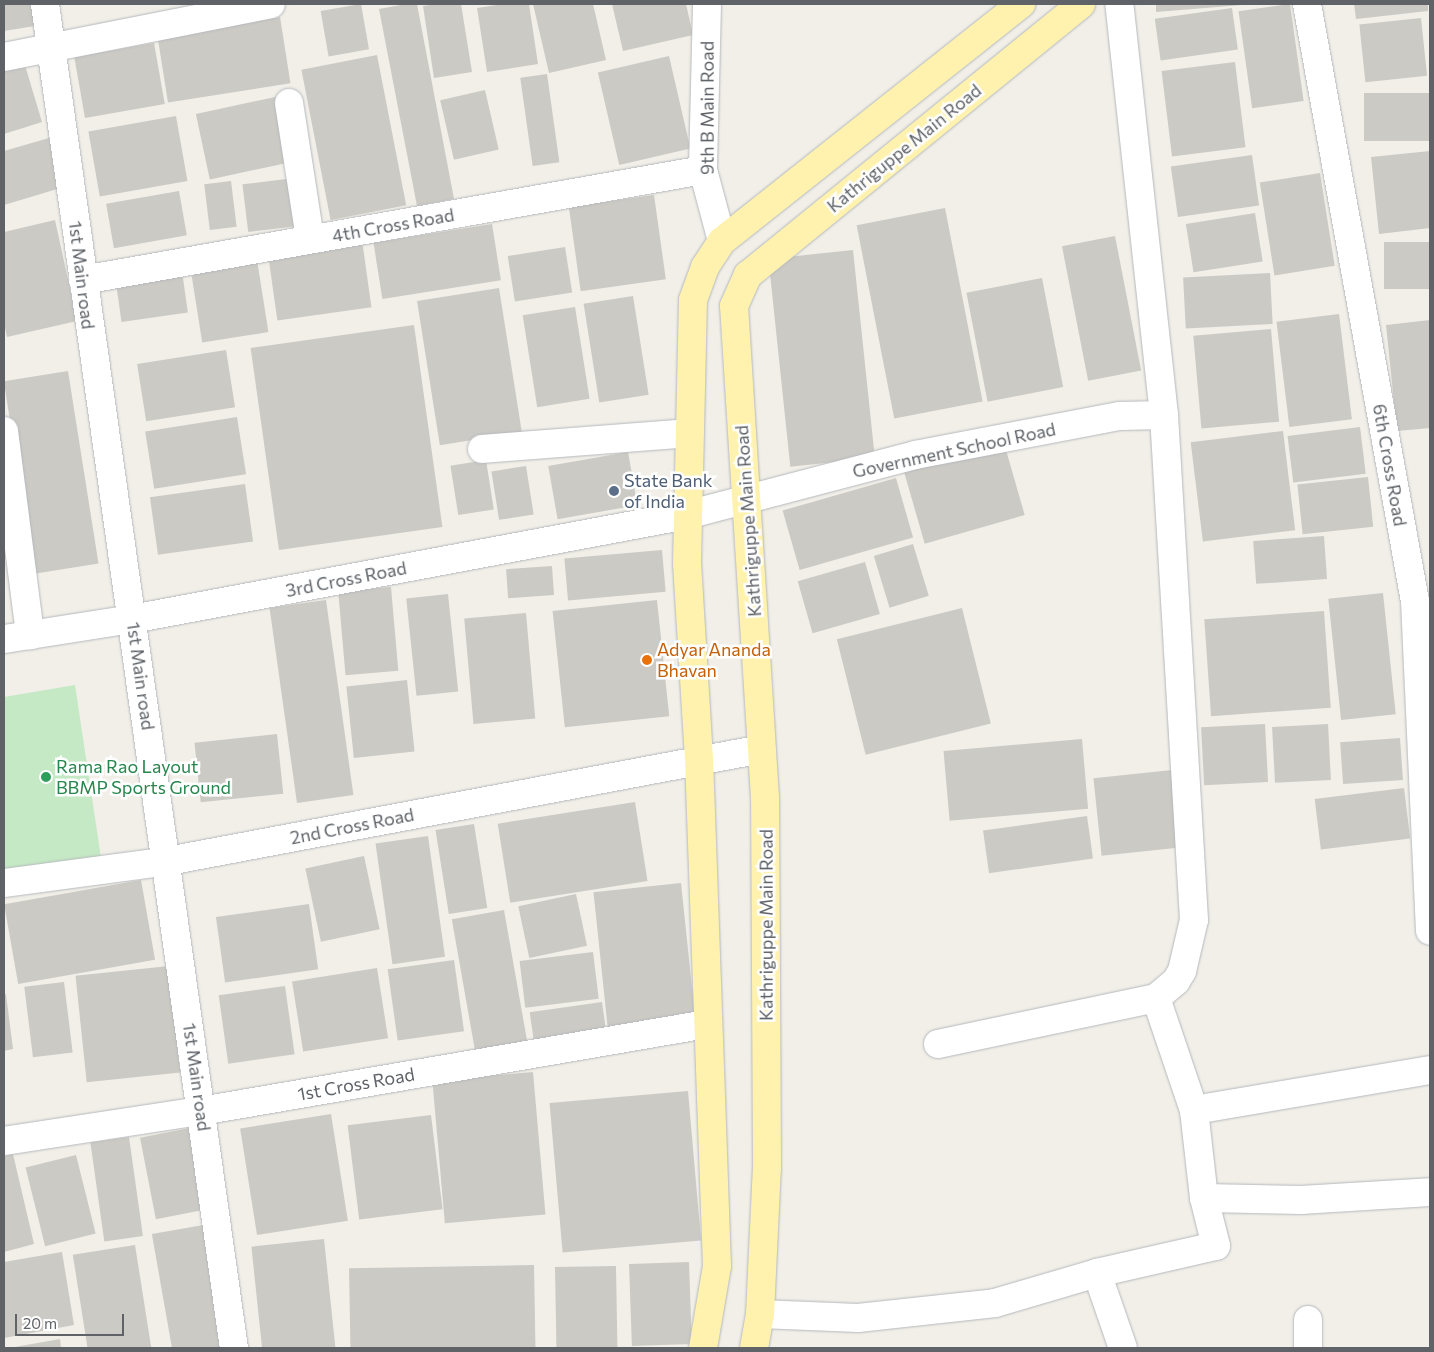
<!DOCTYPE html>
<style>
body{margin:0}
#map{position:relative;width:1434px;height:1352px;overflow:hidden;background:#f1efe8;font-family:Commissioner,sans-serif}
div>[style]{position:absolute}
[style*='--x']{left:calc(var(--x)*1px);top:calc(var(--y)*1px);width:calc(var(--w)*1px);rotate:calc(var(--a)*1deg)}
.green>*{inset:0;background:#c5e8c5}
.building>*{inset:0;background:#cccac5;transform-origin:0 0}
.roads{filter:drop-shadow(0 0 1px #b5b8bc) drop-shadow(0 0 1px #b5b8bc)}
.minor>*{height:28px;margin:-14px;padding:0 14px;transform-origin:14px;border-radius:14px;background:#fff}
.major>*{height:28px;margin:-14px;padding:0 14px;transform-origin:14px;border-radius:14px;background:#fff2af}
.dots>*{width:14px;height:14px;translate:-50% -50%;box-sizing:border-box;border:2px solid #fff;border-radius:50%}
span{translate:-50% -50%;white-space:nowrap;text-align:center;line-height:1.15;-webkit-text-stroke:5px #fff;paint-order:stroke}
.street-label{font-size:18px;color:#5f6368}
.service-label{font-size:18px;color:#4e5e75}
.left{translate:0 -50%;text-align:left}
.food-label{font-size:18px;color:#c56008}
.leisure-label{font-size:18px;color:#27864d}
.frame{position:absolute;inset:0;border:5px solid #5f6368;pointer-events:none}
.scale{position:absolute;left:15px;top:1314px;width:109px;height:22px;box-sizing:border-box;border:2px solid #5f6368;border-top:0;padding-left:6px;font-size:15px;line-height:18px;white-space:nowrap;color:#5f6368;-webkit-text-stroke:4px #fff;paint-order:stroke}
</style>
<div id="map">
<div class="green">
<div style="clip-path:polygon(75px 685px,101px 858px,4px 870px,4px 697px)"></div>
</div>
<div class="building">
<div style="clip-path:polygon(4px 4px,38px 4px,41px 25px,4px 31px)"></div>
<div style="left:361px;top:4px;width:46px;height:41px;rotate:80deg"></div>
<div style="clip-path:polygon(406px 4px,417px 4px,454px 199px,417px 206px,379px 9px)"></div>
<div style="clip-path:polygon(437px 4px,461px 4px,472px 72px,434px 78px,423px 6px)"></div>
<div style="clip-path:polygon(503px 4px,529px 4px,538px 64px,487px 72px,477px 8px)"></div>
<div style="clip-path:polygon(533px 4px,593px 4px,606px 60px,549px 73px)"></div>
<div style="clip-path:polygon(612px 4px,686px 4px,693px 35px,623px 51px)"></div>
<div style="clip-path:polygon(1156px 4px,1242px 4px,1242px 5px,1156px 12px)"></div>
<div style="left:1290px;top:4px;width:98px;height:52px;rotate:82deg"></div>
<div style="clip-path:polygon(1354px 4px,1428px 4px,1428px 11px,1356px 19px)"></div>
<div style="left:1232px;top:8px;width:42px;height:78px;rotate:82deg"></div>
<div style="left:280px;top:17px;width:67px;height:124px;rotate:81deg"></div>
<div style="left:1421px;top:18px;width:58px;height:62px;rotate:84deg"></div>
<div style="left:154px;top:43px;width:62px;height:81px;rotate:80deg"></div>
<div style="left:377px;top:55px;width:153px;height:77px;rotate:79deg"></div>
<div style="left:669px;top:56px;width:95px;height:73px;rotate:77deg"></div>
<div style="clip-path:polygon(24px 62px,42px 122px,4px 134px,4px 68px)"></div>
<div style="left:1235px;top:62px;width:86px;height:74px;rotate:83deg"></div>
<div style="left:547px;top:74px;width:89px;height:27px;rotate:82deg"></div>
<div style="left:485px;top:90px;width:61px;height:46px;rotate:77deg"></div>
<div style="left:1430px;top:93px;width:48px;height:66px;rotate:90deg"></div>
<div style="left:280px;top:96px;width:67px;height:86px;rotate:78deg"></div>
<div style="left:176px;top:116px;width:66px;height:89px;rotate:80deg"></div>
<div style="clip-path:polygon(49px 138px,64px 187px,4px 205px,4px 151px)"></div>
<div style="clip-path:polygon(1430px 151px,1430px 228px,1379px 234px,1371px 157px)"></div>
<div style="left:1252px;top:155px;width:51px;height:82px;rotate:82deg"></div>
<div style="left:1320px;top:173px;width:94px;height:61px;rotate:81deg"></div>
<div style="left:294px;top:178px;width:48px;height:52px;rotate:83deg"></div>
<div style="left:231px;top:181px;width:46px;height:27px;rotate:83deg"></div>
<div style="left:179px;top:191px;width:45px;height:74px;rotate:80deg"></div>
<div style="left:654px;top:195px;width:85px;height:86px;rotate:82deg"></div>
<div style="left:945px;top:208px;width:197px;height:90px;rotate:79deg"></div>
<div style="left:1255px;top:213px;width:49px;height:70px;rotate:81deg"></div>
<div style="clip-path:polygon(55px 220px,77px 321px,7px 337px,4px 323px,4px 232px)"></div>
<div style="left:492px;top:224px;width:57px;height:120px;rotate:81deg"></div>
<div style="left:1115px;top:236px;width:137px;height:54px;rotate:79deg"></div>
<div style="left:362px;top:240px;width:68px;height:95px;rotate:82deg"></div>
<div style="left:1430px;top:242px;width:47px;height:46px;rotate:90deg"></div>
<div style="left:565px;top:247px;width:46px;height:58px;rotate:81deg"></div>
<div style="left:853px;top:250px;width:209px;height:85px;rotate:84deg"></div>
<div style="left:257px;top:260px;width:73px;height:67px;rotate:81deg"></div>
<div style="left:182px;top:271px;width:42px;height:67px;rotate:82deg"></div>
<div style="left:1270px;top:273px;width:51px;height:87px;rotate:87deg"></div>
<div style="left:1042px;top:278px;width:111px;height:77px;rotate:79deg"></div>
<div style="left:499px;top:288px;width:146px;height:83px;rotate:81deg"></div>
<div style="left:633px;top:296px;width:100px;height:50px;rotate:81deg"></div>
<div style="left:575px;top:307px;width:93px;height:53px;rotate:81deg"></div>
<div style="left:1339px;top:314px;width:106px;height:63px;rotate:83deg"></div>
<div style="clip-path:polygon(1430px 320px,1430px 428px,1397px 431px,1386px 325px)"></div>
<div style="left:414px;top:325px;width:204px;height:165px;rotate:82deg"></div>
<div style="left:1271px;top:329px;width:93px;height:78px;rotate:85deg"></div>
<div style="left:226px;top:350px;width:58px;height:90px;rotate:81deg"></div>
<div style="left:68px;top:371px;width:195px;height:65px;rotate:81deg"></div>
<div style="left:237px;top:417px;width:58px;height:93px;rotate:81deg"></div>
<div style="left:1360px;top:427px;width:47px;height:73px;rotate:83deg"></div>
<div style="left:1283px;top:431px;width:100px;height:93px;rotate:83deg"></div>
<div style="left:1004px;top:443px;width:75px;height:104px;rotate:74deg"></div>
<div style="left:628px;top:452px;width:54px;height:81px;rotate:80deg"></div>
<div style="left:486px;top:460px;width:50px;height:36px;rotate:81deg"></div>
<div style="left:526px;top:466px;width:49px;height:35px;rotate:81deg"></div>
<div style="left:1368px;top:477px;width:50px;height:71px;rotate:84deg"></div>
<div style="left:896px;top:478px;width:62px;height:118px;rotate:74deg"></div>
<div style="left:245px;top:484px;width:58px;height:96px;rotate:82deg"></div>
<div style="left:1324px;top:536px;width:43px;height:71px;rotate:86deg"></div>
<div style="left:913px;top:544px;width:54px;height:41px;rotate:73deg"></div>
<div style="left:662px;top:550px;width:42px;height:98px;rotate:85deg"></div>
<div style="left:865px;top:562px;width:54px;height:70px;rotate:74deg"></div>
<div style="left:552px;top:566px;width:29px;height:46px;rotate:86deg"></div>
<div style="left:391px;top:587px;width:84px;height:53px;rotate:85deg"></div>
<div style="left:1383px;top:593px;width:122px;height:55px;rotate:84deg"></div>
<div style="left:448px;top:594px;width:98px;height:42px;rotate:84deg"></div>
<div style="left:326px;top:600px;width:197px;height:57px;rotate:82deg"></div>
<div style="left:657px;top:600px;width:117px;height:105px;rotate:84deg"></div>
<div style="left:962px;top:608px;width:119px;height:129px;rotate:76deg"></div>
<div style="left:1324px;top:611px;width:97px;height:120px;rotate:86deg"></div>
<div style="left:526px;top:613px;width:106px;height:62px;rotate:85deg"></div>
<div style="left:407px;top:680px;width:72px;height:61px;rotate:84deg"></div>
<div style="left:1265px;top:724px;width:58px;height:64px;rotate:87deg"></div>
<div style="left:1328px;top:724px;width:56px;height:56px;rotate:87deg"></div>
<div style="left:277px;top:734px;width:60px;height:83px;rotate:84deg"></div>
<div style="left:1400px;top:738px;width:42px;height:60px;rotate:86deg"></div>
<div style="left:1082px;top:739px;width:70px;height:139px;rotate:85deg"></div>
<div style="left:1172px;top:770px;width:78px;height:79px;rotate:84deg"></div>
<div style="left:1404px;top:788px;width:51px;height:90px;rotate:83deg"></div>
<div style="left:635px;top:802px;width:80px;height:139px;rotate:81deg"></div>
<div style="left:1087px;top:816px;width:43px;height:105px;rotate:82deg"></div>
<div style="left:474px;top:824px;width:85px;height:39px;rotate:81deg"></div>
<div style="left:428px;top:836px;width:122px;height:53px;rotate:82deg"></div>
<div style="left:364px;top:856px;width:75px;height:60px;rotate:78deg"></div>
<div style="left:141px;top:880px;width:81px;height:139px;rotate:80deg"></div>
<div style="left:681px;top:883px;width:142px;height:88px;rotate:84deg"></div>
<div style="left:576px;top:894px;width:53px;height:59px;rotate:78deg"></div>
<div style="left:309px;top:904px;width:66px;height:94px;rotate:82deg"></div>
<div style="left:504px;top:910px;width:137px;height:53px;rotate:80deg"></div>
<div style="left:593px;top:952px;width:47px;height:74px;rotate:83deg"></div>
<div style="left:454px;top:960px;width:72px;height:67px;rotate:82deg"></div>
<div style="left:169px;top:966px;width:107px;height:94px;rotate:84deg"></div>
<div style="left:377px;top:968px;width:71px;height:86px;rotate:81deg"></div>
<div style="left:64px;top:982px;width:71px;height:40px;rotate:83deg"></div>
<div style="left:285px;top:986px;width:69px;height:67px;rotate:82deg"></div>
<div style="clip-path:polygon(6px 994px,13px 1049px,4px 1051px,4px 995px)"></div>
<div style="left:602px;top:1002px;width:37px;height:73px;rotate:82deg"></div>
<div style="left:533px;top:1072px;width:143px;height:101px;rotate:85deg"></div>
<div style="left:688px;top:1091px;width:150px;height:139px;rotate:85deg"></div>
<div style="left:331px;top:1114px;width:108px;height:92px;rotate:81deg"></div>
<div style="left:431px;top:1115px;width:95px;height:84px;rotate:83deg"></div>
<div style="left:195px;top:1127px;width:83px;height:56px;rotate:79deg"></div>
<div style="left:129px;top:1137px;width:100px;height:39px;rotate:82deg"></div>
<div style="clip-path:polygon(13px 1154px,34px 1244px,4px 1252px,4px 1156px)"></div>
<div style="left:76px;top:1155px;width:81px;height:52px;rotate:76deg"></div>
<div style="left:209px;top:1224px;width:126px;height:58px;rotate:80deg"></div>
<div style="left:324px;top:1239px;width:110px;height:73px;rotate:84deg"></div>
<div style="left:135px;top:1245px;width:104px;height:63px;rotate:81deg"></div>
<div style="clip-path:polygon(62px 1252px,74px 1325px,4px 1338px,4px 1262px)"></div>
<div style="left:689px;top:1262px;width:82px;height:60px;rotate:88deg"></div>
<div style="left:534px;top:1265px;width:83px;height:185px;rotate:89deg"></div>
<div style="left:616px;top:1266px;width:82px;height:61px;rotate:89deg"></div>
<div style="clip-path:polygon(60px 1339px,61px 1348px,15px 1348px,15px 1347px)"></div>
</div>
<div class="roads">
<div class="minor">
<div style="--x:45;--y:4;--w:1357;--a:82"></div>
<div style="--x:707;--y:4;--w:166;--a:91.4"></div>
<div style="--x:703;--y:170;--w:73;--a:75"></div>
<div style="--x:1307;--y:4;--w:607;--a:79.75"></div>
<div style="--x:1415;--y:601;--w:330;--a:87.4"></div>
<div style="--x:4;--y:57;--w:272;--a:-11.2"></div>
<div style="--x:289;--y:103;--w:138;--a:81.2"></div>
<div style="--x:83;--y:280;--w:630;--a:-10.06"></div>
<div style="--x:4;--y:431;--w:206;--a:82.7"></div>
<div style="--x:482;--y:449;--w:208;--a:-4.4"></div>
<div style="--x:4;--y:639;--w:130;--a:-8.9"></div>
<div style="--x:132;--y:619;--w:565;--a:-10.61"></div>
<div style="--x:687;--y:515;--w:236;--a:-14.7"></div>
<div style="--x:915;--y:455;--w:209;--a:-10.8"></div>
<div style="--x:1120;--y:416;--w:44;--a:-1.3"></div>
<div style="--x:4;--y:883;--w:165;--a:-7.6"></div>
<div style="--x:168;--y:861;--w:604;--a:-10.68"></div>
<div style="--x:1156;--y:998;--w:118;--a:71.3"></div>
<div style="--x:938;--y:1044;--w:223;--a:-11.9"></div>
<div style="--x:1156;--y:998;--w:26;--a:-40"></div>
<div style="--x:1176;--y:981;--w:12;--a:-59"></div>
<div style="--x:1182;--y:971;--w:52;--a:-76.8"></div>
<div style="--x:1194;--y:920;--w:506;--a:-93.4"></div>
<div style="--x:1164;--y:415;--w:413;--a:-96.2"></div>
<div style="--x:4;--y:1141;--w:199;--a:-8.7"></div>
<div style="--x:201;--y:1111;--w:513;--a:-9.76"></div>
<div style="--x:1204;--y:1198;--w:97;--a:1.2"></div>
<div style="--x:1301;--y:1200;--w:129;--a:-3.5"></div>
<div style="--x:1097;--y:1273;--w:79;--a:70.9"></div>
<div style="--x:760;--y:1314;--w:98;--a:2.3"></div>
<div style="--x:858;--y:1318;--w:138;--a:-6.2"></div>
<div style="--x:995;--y:1303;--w:106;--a:-16.4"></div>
<div style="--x:1097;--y:1273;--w:122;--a:-12.8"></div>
<div style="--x:1216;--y:1246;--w:49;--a:-104"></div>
<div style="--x:1204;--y:1198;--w:89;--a:-96.5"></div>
<div style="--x:1194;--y:1110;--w:239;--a:-9.6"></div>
<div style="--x:1308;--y:1348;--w:28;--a:-90"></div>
</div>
<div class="major">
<div style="--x:703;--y:1348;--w:83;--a:-80.3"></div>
<div style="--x:717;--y:1266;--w:507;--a:-92.03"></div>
<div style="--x:699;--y:759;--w:196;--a:-93.5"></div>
<div style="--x:687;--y:563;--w:263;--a:-88.7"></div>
<div style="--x:693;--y:300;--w:35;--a:-70"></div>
<div style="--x:705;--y:267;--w:31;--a:-57"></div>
<div style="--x:722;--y:241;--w:382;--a:-38.4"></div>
<div style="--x:754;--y:1348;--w:35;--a:-80"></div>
<div style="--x:760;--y:1314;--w:146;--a:-87.3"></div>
<div style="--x:767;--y:1168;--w:370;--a:-90.3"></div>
<div style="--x:765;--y:798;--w:493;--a:-93.6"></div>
<div style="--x:734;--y:306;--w:34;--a:-66"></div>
<div style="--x:748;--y:275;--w:429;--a:-39.1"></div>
</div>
</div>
<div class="dots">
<div style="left:614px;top:491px;background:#5c6f8a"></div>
<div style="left:647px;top:660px;background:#e8710a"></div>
<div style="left:46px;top:777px;background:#2e9e5b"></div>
</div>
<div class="street-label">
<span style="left:707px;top:108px;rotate:-90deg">9th B Main Road</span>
<span style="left:904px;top:148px;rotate:-39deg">Kathriguppe Main Road</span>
<span style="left:393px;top:225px;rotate:-10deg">4th Cross Road</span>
<span style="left:82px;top:275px;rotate:83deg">1st Main road</span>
<span style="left:954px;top:450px;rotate:-12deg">Government School Road</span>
<span style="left:1390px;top:465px;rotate:80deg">6th Cross Road</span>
<span style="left:748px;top:521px;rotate:-94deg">Kathriguppe Main Road</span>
<span style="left:346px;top:579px;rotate:-11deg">3rd Cross Road</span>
<span style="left:141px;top:676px;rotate:82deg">1st Main road</span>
<span style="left:352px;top:826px;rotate:-11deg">2nd Cross Road</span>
<span style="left:766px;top:925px;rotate:-90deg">Kathriguppe Main Road</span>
<span style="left:197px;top:1077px;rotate:82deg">1st Main road</span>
<span style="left:356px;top:1084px;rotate:-10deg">1st Cross Road</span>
</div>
<div class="service-label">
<span class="left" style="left:624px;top:491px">State Bank<br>of India</span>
</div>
<div class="food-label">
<span class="left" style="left:657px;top:660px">Adyar Ananda<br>Bhavan</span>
</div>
<div class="leisure-label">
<span class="left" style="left:56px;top:777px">Rama Rao Layout<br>BBMP Sports Ground</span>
</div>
<div class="frame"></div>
<div class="scale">20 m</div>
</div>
